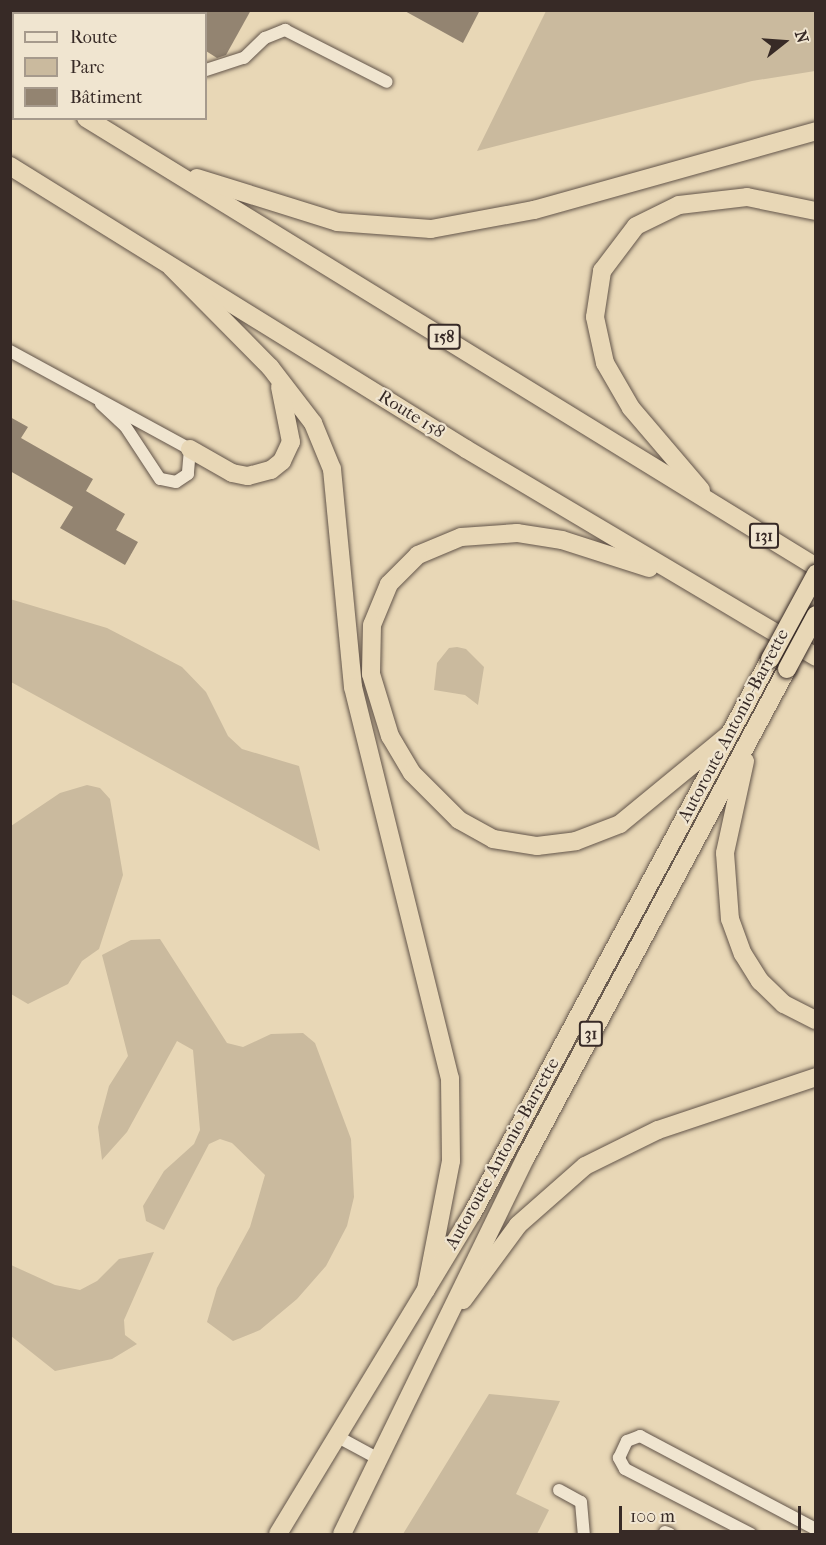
<!DOCTYPE html>
<meta charset="utf-8">
<style>
body{margin:0}
#map{position:relative;width:826px;height:1545px;overflow:hidden;background:#e8d7b6;font-family:"IM FELL French Canon",serif}
div>[style]{position:absolute}
[style*='--x']{left:calc(var(--x)*1px);top:calc(var(--y)*1px);width:calc(var(--w)*1px);rotate:calc(var(--a)*1deg)}
.green>*{inset:0;background:#caba9e}
.building>*{inset:0;background:#938471}
.roads{filter:drop-shadow(0 0 2px #63554a) drop-shadow(0 0 2px #63554a)}
.minor>*{height:12px;margin:-6px;padding:0 6px;transform-origin:6px;border-radius:6px;background:#f0e5d0}
.highway>*{height:18px;margin:-9px;padding:0 9px;transform-origin:9px;border-radius:9px;background:#e8d7b6}
.bridges{filter:drop-shadow(0 0 2px #372a26) drop-shadow(0 0 2px #372a26)}
.highway-bridge>*{height:18px;margin:-9px;padding:0 9px;transform-origin:9px;border-radius:9px;background:#e8d7b6}
span{translate:-50% -50%;white-space:nowrap;text-align:center;line-height:1.15;-webkit-text-stroke:4.5px #f0e5d0;paint-order:stroke}
.shield-label span{padding:2px 4px;background:#f0e5d0;border:2px solid;border-radius:4px;-webkit-text-stroke-width:0}
.shield-label{font-size:16px;color:#372a26;font-weight:700}
.street-label{font-size:18px;color:#372a26}
.frame{position:absolute;inset:0;border:12px solid #372a26;pointer-events:none}
.legend{position:absolute;left:12px;top:12px;width:195px;height:108px;box-sizing:border-box;background:#f0e5d0;border:2px solid #a69a8c;margin:0;padding:8px 10px;list-style:none;font-size:18px;color:#372a26}
.legend li{display:flex;align-items:center;gap:12px;height:30px}
.legend b{width:30px;border:2px solid #a69a8c}
.north{position:absolute;left:754px;top:12px;width:60px;height:60px;-webkit-text-stroke:4px #f0e5d0;paint-order:stroke;rotate:73deg;font-size:16px;font-weight:700;line-height:24px;text-align:center;color:#372a26}
.north::after{content:'';display:block;margin:auto;width:21px;height:27px;background:#372a26;clip-path:polygon(50% 0,100% 100%,50% 72%,0 100%)}
.scale{position:absolute;left:619px;top:1506px;width:182px;height:27px;box-sizing:border-box;border:3px solid #372a26;border-top:0;padding-left:8px;font-size:18px;line-height:21px;white-space:nowrap;color:#372a26;-webkit-text-stroke:4px #f0e5d0;paint-order:stroke}
</style>
<div id="map">
<div class="green">
<div style="clip-path:polygon(546px 11px,815px 11px,815px 71px,752px 81px,477px 151px)"></div>
<div style="clip-path:polygon(10px 599px,107px 628px,182px 667px,206px 692px,228px 736px,242px 749px,299px 766px,320px 851px,11px 682px)"></div>
<div style="clip-path:polygon(457px 647px,466px 649px,484px 667px,478px 705px,465px 695px,434px 690px,437px 663px,449px 648px)"></div>
<div style="clip-path:polygon(87px 785px,100px 788px,110px 799px,123px 875px,99px 949px,82px 961px,68px 984px,28px 1004px,11px 994px,11px 826px,60px 793px)"></div>
<div style="clip-path:polygon(160px 939px,227px 1043px,243px 1047px,271px 1034px,303px 1033px,315px 1043px,351px 1139px,354px 1197px,347px 1226px,326px 1266px,297px 1299px,260px 1330px,233px 1341px,207px 1322px,217px 1288px,250px 1227px,265px 1175px,232px 1143px,220px 1139px,209px 1144px,164px 1230px,146px 1221px,143px 1206px,164px 1171px,194px 1144px,200px 1130px,193px 1050px,177px 1041px,127px 1132px,102px 1160px,98px 1127px,109px 1086px,128px 1056px,102px 955px,131px 940px)"></div>
<div style="clip-path:polygon(154px 1252px,124px 1320px,125px 1335px,137px 1344px,112px 1359px,55px 1371px,11px 1336px,11px 1265px,55px 1285px,80px 1290px,97px 1281px,119px 1259px)"></div>
<div style="clip-path:polygon(489px 1394px,560px 1401px,516px 1494px,549px 1510px,537px 1534px,403px 1534px)"></div>
</div>
<div class="building">
<div style="clip-path:polygon(206px 10px,251px 10px,226px 55px,217px 58px,206px 51px)"></div>
<div style="clip-path:polygon(403px 10px,480px 10px,463px 43px)"></div>
<div style="clip-path:polygon(10px 417px,28px 427px,21px 438px,93px 479px,86px 491px,125px 514px,116px 530px,138px 542px,125px 565px,60px 528px,73px 507px,10px 471px)"></div>
</div>
<div class="roads">
<div class="minor">
<div style="--x:97;--y:10;--w:8;--a:30"></div>
<div style="--x:206;--y:70;--w:40;--a:-18"></div>
<div style="--x:244;--y:58;--w:29;--a:-44"></div>
<div style="--x:265;--y:38;--w:22;--a:-22"></div>
<div style="--x:285;--y:30;--w:114;--a:27"></div>
<div style="--x:10;--y:351;--w:205;--a:28.6"></div>
<div style="--x:190;--y:449;--w:25;--a:95"></div>
<div style="--x:188;--y:474;--w:14;--a:146"></div>
<div style="--x:176;--y:482;--w:16;--a:-169"></div>
<div style="--x:160;--y:479;--w:64;--a:-123.4"></div>
<div style="--x:125;--y:426;--w:33;--a:-137"></div>
<div style="--x:338;--y:1437;--w:44;--a:28.3"></div>
<div style="--x:559;--y:1490;--w:25;--a:29"></div>
<div style="--x:581;--y:1502;--w:32;--a:85"></div>
<div style="--x:665;--y:1532;--w:5;--a:22"></div>
<div style="--x:751;--y:1534;--w:142;--a:-152.7"></div>
<div style="--x:625;--y:1469;--w:13;--a:-119"></div>
<div style="--x:619;--y:1458;--w:19;--a:-65"></div>
<div style="--x:627;--y:1441;--w:14;--a:-21"></div>
<div style="--x:640;--y:1436;--w:199;--a:27.9"></div>
</div>
<div class="highway">
<div style="--x:10;--y:74;--w:4;--a:27"></div>
<div style="--x:86;--y:118;--w:857;--a:31.59"></div>
<div style="--x:10;--y:166;--w:537;--a:31.82"></div>
<div style="--x:466;--y:449;--w:407;--a:30.7"></div>
<div style="--x:197;--y:178;--w:147;--a:17.4"></div>
<div style="--x:337;--y:222;--w:94;--a:4.3"></div>
<div style="--x:431;--y:229;--w:105;--a:-10.5"></div>
<div style="--x:534;--y:210;--w:293;--a:-15.6"></div>
<div style="--x:171;--y:267;--w:141;--a:45.3"></div>
<div style="--x:270;--y:367;--w:71;--a:52.5"></div>
<div style="--x:313;--y:423;--w:50;--a:67.6"></div>
<div style="--x:332;--y:469;--w:219;--a:84.5"></div>
<div style="--x:353;--y:687;--w:403;--a:76.1"></div>
<div style="--x:450;--y:1078;--w:83;--a:89.3"></div>
<div style="--x:451;--y:1161;--w:131;--a:101"></div>
<div style="--x:190;--y:449;--w:48;--a:29.7"></div>
<div style="--x:232;--y:473;--w:16;--a:11"></div>
<div style="--x:248;--y:476;--w:24;--a:-15"></div>
<div style="--x:271;--y:470;--w:14;--a:-39"></div>
<div style="--x:282;--y:461;--w:21;--a:-65"></div>
<div style="--x:291;--y:442;--w:56;--a:-101.3"></div>
<div style="--x:701;--y:490;--w:108;--a:-130.5"></div>
<div style="--x:631;--y:408;--w:52;--a:-120"></div>
<div style="--x:605;--y:363;--w:47;--a:-102.3"></div>
<div style="--x:595;--y:317;--w:47;--a:-81.3"></div>
<div style="--x:602;--y:271;--w:56;--a:-52.9"></div>
<div style="--x:636;--y:226;--w:48;--a:-26"></div>
<div style="--x:679;--y:205;--w:68;--a:-6.7"></div>
<div style="--x:747;--y:197;--w:70;--a:11.5"></div>
<div style="--x:649;--y:568;--w:91;--a:-162.2"></div>
<div style="--x:562;--y:540;--w:46;--a:-171.2"></div>
<div style="--x:517;--y:533;--w:56;--a:175.9"></div>
<div style="--x:461;--y:537;--w:47;--a:157.3"></div>
<div style="--x:418;--y:555;--w:41;--a:135"></div>
<div style="--x:389;--y:584;--w:44;--a:112.5"></div>
<div style="--x:372;--y:625;--w:49;--a:91.2"></div>
<div style="--x:371;--y:674;--w:65;--a:73"></div>
<div style="--x:390;--y:736;--w:43;--a:59.3"></div>
<div style="--x:412;--y:773;--w:66;--a:45"></div>
<div style="--x:459;--y:820;--w:39;--a:29"></div>
<div style="--x:493;--y:839;--w:45;--a:9"></div>
<div style="--x:537;--y:846;--w:39;--a:-7"></div>
<div style="--x:576;--y:841;--w:47;--a:-21.1"></div>
<div style="--x:620;--y:824;--w:139;--a:-39.4"></div>
<div style="--x:745;--y:761;--w:94;--a:102.3"></div>
<div style="--x:725;--y:853;--w:66;--a:85.7"></div>
<div style="--x:730;--y:919;--w:37;--a:70"></div>
<div style="--x:743;--y:954;--w:32;--a:58"></div>
<div style="--x:760;--y:981;--w:33;--a:44"></div>
<div style="--x:784;--y:1004;--w:36;--a:27"></div>
<div style="--x:463;--y:1300;--w:93;--a:-53.7"></div>
<div style="--x:518;--y:1225;--w:89;--a:-41.4"></div>
<div style="--x:585;--y:1166;--w:81;--a:-26.3"></div>
<div style="--x:658;--y:1130;--w:167;--a:-18.5"></div>
<div style="--x:278;--y:1534;--w:374;--a:-58.8"></div>
<div style="--x:472;--y:1214;--w:630;--a:-61.77"></div>
<div style="--x:342;--y:1534;--w:420;--a:-64"></div>
<div style="--x:526;--y:1157;--w:553;--a:-61.86"></div>
</div>
</div>
<div class="bridges">
<div class="highway-bridge">
<div style="--x:770;--y:659;--w:97;--a:-61.6"></div>
<div style="--x:787;--y:669;--w:61;--a:-61.8"></div>
</div>
</div>
<div class="shield-label">
<span style="left:444px;top:337px">158</span>
<span style="left:764px;top:536px">131</span>
<span style="left:591px;top:1034px">31</span>
</div>
<div class="street-label">
<span style="left:411px;top:415px;rotate:32deg">Route 158</span>
<span style="left:734px;top:726px;rotate:-62deg">Autoroute Antonio-Barrette</span>
<span style="left:503px;top:1154px;rotate:-61deg">Autoroute Antonio-Barrette</span>
</div>
<div class="frame"></div>
<ul class="legend">
<li><b style="height:8px;background:#f0e5d0"></b>Route</li>
<li><b style="height:16px;background:#caba9e"></b>Parc</li>
<li><b style="height:16px;background:#938471"></b>Bâtiment</li>
</ul>
<div class="north">N</div>
<div class="scale">100 m</div>
</div>
